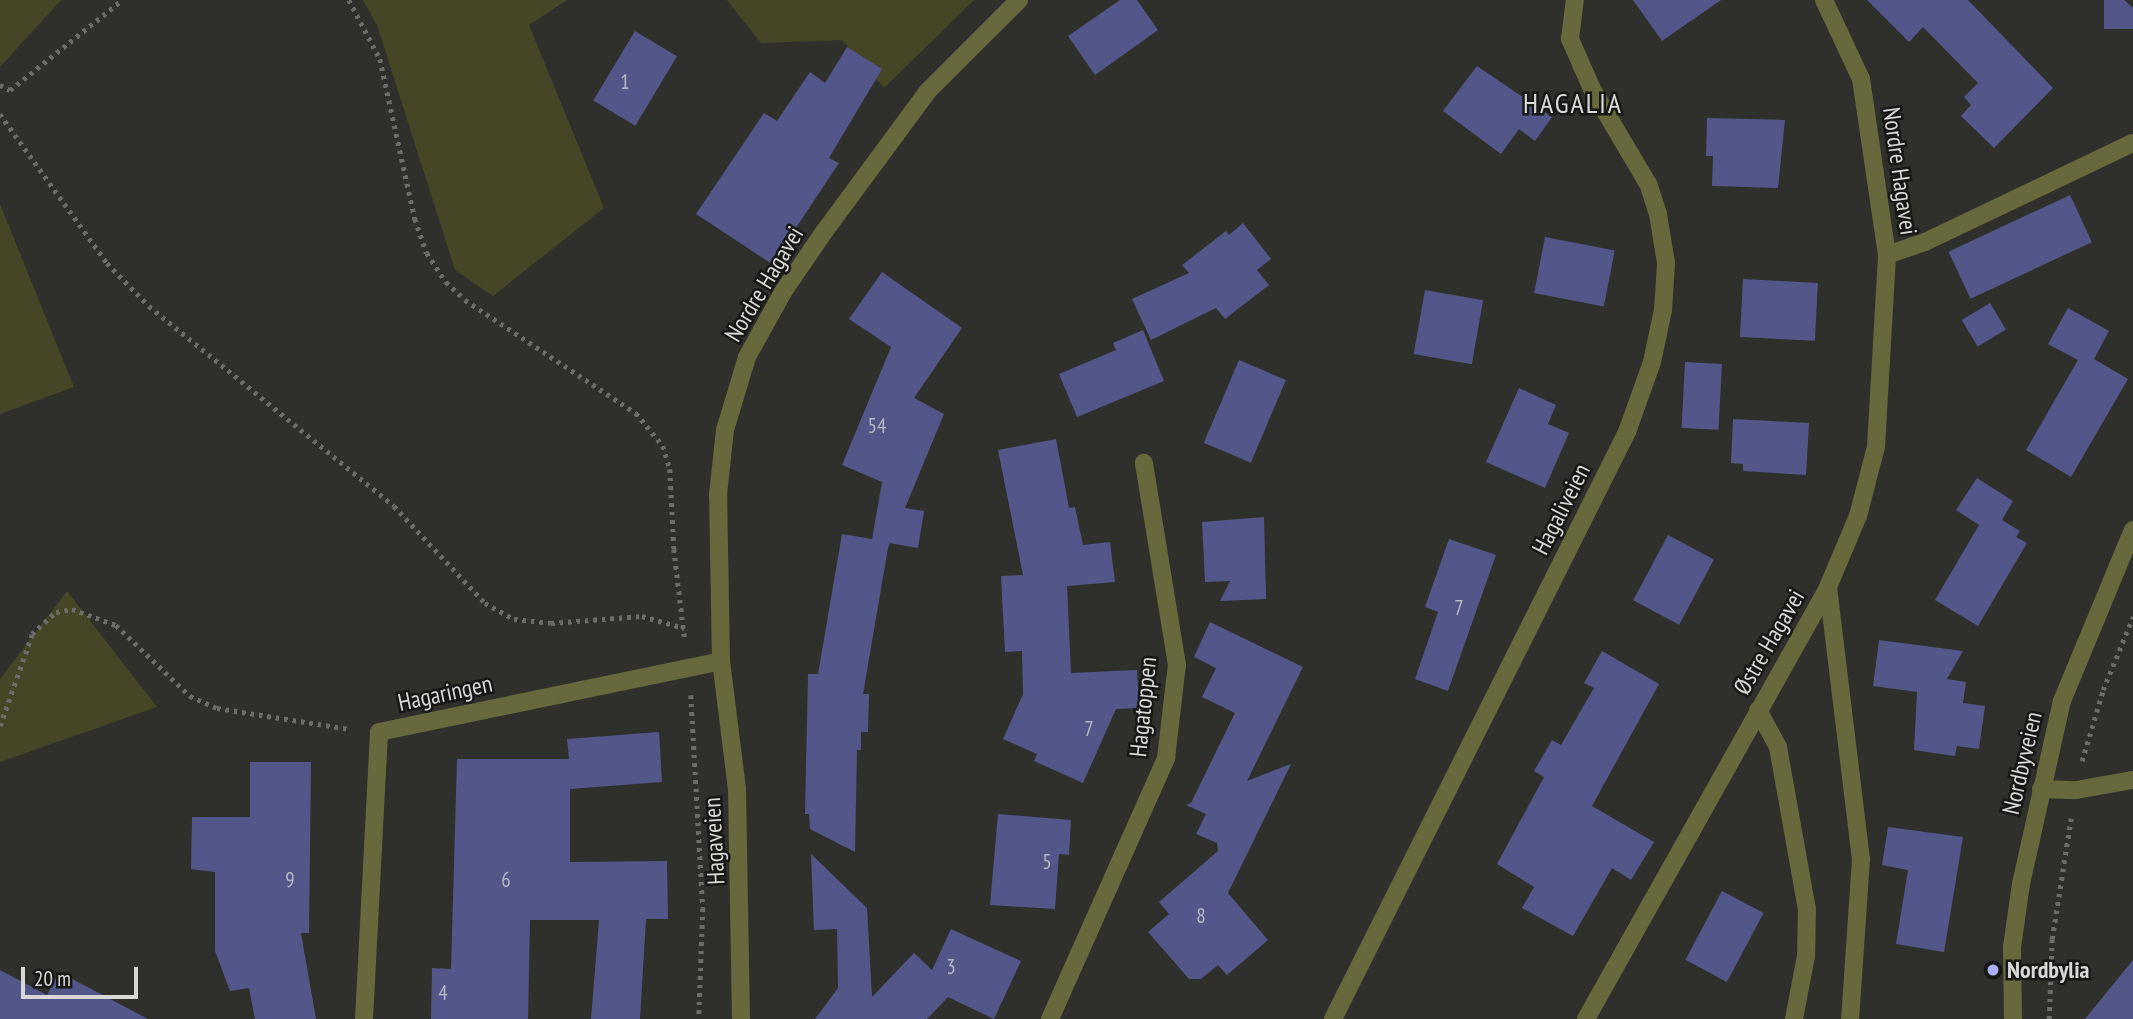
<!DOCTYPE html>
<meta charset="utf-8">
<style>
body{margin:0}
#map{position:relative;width:2133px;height:1019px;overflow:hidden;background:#2f302c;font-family:"PT Sans Narrow",sans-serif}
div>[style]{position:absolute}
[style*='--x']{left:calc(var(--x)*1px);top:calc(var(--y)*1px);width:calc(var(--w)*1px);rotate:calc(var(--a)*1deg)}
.green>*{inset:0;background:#454625}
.building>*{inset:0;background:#535689;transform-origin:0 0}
.path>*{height:4.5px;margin-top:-2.25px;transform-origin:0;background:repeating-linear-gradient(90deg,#6c6d6a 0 3.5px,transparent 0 8.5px)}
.lane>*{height:18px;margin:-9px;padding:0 9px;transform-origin:9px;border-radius:9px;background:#67683c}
.street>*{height:18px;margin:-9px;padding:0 9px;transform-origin:9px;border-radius:9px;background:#67683c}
.dots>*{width:19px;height:19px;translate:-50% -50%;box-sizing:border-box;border:4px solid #171816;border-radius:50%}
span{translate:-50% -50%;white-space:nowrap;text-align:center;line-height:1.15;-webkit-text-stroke:5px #171816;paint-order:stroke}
.number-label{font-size:21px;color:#b7b8c3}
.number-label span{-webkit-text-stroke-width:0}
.street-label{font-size:24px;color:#d8d8d6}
.poi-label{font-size:24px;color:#d8d8d6;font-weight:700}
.left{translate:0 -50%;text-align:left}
.quarter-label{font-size:28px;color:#d8d8d6;letter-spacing:2px}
.scale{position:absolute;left:21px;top:967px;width:117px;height:32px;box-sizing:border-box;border:4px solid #d8d8d6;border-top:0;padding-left:9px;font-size:21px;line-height:24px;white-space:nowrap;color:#d8d8d6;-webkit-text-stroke:5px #171816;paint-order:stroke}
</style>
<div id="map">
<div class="green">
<div style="clip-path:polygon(0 0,61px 0,0 67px)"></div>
<div style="clip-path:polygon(363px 0,567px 0,529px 25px,604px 208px,493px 296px,455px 270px,377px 25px)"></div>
<div style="clip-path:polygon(727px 0,974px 0,884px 88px,842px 40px,761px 43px)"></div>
<div style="clip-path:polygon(0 204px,74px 387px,0 414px)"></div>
<div style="clip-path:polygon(67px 591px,157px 707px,0 762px,0 679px)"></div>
</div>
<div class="building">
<div style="clip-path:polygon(1120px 0,1137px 0,1158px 30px,1095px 75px,1068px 36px)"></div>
<div style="clip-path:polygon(1633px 0,1721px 0,1662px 41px)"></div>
<div style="clip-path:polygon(1867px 0,1968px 0,2053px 88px,1994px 148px,1961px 116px,1971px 105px,1964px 97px,1978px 83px,1923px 27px,1909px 42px)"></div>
<div style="clip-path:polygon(2104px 0,2124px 0,2133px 8px,2133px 29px,2104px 29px)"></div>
<div style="left:635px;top:31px;width:49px;height:81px;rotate:31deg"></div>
<div style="clip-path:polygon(847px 47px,882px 69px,829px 158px,839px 163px,772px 264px,696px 214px,764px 113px,777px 121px,810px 72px,825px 83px)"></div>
<div style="clip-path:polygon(1477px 66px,1552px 117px,1535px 141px,1519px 129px,1501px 154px,1443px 111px)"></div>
<div style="clip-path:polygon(1707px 118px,1785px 120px,1778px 188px,1712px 186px,1713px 156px,1706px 156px)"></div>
<div style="left:2070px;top:195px;width:52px;height:134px;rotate:65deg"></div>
<div style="clip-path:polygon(1243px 223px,1271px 259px,1257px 270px,1269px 285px,1225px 319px,1216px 308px,1151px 340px,1132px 299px,1189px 273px,1182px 265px,1226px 231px,1229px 235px)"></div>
<div style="left:1545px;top:237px;width:71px;height:57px;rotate:11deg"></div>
<div style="clip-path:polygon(882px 272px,962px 328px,914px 398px,944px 414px,905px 508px,924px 511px,918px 548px,890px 543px,888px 548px,863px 694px,869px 694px,868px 732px,861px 732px,861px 750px,857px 750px,855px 852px,810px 829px,809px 814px,805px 814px,808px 674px,818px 674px,842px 534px,872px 539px,882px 482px,842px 465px,891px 347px,849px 319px)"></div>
<div style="left:1743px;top:279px;width:75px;height:58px;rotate:3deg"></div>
<div style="left:1425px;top:290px;width:59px;height:65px;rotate:10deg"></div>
<div style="left:1990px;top:303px;width:31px;height:33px;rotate:59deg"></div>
<div style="clip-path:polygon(2068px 308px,2109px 331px,2094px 359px,2128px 379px,2071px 477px,2026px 450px,2078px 360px,2048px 344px)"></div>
<div style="clip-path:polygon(1143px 330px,1164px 381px,1077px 417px,1059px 374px,1116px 350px,1113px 343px)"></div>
<div style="left:1239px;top:360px;width:51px;height:90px;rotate:23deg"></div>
<div style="left:1685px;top:362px;width:37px;height:66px;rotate:3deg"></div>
<div style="clip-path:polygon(1519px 388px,1556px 405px,1548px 424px,1569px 433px,1545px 488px,1486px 462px)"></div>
<div style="clip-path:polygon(1733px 419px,1809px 423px,1806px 475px,1743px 471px,1743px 464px,1731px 463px)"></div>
<div style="clip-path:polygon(1056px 439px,1069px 508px,1075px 507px,1083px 545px,1110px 542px,1115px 582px,1067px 586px,1071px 673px,1137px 670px,1139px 708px,1116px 709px,1083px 783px,1034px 761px,1037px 754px,1003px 739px,1023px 694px,1022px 651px,1005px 652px,1001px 576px,1023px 575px,998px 450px)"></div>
<div style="clip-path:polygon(1977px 478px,2013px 501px,2002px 520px,2020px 531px,2016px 537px,2027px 543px,1978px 626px,1935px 600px,1979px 525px,1956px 510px)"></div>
<div style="clip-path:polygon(1264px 517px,1266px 599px,1220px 601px,1230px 581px,1205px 582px,1202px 522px)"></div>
<div style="left:1668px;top:535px;width:52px;height:74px;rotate:28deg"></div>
<div style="clip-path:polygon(1449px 539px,1496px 555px,1448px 691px,1415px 679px,1438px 612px,1425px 607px)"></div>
<div style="clip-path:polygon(1210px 622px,1303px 667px,1247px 781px,1291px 764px,1228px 893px,1268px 940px,1227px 975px,1218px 965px,1201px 979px,1189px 979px,1148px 932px,1169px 914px,1159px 902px,1218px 851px,1217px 843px,1196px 834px,1206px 814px,1186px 805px,1191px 803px,1235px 713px,1202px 697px,1216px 668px,1194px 657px)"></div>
<div style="clip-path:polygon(1879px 640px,1963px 651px,1947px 679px,1966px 682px,1963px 703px,1985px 706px,1979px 749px,1957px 746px,1955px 756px,1914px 750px,1917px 692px,1873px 686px)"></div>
<div style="clip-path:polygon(1602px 651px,1659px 684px,1592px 806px,1654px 842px,1631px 880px,1612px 868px,1573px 936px,1522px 908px,1534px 887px,1497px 864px,1544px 777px,1534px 771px,1552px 740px,1561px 745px,1594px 688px,1584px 683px)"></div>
<div style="clip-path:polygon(659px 732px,662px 782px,570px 789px,570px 862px,667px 861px,668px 919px,646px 919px,640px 1019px,591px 1019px,599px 920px,530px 920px,528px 1019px,431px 1019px,432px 968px,451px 969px,457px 759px,569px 759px,567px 739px)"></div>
<div style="clip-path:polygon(250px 762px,311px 762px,309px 933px,301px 933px,316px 1019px,255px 1019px,249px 988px,230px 991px,215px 951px,215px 872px,191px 869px,192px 817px,250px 817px)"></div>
<div style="clip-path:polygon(998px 814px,1071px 820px,1069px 855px,1059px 854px,1055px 909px,990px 905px)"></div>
<div style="clip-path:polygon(1888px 827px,1963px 837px,1944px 952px,1896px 944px,1908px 870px,1882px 865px)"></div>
<div style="clip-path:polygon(811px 854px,867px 908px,872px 997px,914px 953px,932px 970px,951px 929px,1021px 961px,994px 1019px,948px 997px,927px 1019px,815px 1019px,838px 988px,837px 929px,814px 930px)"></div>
<div style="left:1722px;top:891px;width:47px;height:78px;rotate:28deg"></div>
<div style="clip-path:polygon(2133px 960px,2133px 1019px,2085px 1019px)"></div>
<div style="clip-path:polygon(0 970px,47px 995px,59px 972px,148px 1019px,0 1019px)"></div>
</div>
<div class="path">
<div style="--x:349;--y:0;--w:67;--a:62.3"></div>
<div style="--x:380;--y:59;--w:164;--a:77.7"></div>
<div style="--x:415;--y:219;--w:36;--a:71"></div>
<div style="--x:427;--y:253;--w:35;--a:57"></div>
<div style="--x:446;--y:282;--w:26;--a:43"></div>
<div style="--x:465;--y:300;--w:205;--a:33.5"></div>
<div style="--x:636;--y:413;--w:43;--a:50.7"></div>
<div style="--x:663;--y:446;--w:24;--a:73"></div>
<div style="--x:670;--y:469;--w:80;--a:87.1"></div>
<div style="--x:674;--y:549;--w:93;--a:83.2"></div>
<div style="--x:0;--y:85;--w:11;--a:27"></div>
<div style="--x:10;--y:90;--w:144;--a:-38.8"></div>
<div style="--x:0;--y:114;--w:183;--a:54.3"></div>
<div style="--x:107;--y:263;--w:60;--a:45.7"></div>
<div style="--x:149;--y:306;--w:316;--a:39.2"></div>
<div style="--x:394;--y:506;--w:133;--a:46.8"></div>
<div style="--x:485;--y:603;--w:33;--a:29"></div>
<div style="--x:514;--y:619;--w:37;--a:6"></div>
<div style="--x:551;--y:623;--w:91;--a:-4.4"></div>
<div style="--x:642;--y:616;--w:44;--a:15.9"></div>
<div style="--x:691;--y:695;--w:213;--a:86.8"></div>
<div style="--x:703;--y:908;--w:111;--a:92.1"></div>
<div style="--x:0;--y:726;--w:97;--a:-70.8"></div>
<div style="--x:32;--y:634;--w:33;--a:-43"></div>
<div style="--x:56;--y:612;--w:16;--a:-11"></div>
<div style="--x:72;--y:609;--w:47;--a:20"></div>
<div style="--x:116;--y:625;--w:103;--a:43.8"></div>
<div style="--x:190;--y:696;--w:30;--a:24"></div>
<div style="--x:217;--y:708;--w:135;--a:9"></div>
<div style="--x:2082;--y:761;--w:74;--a:-73.5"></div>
<div style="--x:2103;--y:690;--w:79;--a:-67.7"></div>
<div style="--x:2049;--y:1019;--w:80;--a:-87.9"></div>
<div style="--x:2052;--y:939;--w:122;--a:-81.1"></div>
</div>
<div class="lane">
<div style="--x:1758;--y:710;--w:42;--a:61.6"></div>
<div style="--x:1778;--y:747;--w:165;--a:79.9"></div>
<div style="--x:1807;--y:909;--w:47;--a:91.2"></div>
<div style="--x:1806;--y:956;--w:64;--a:100.8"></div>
</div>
<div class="street">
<div style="--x:1887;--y:255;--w:40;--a:-18.9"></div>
<div style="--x:1925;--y:242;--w:230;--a:-25.5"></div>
<div style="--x:1828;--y:587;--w:274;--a:83.1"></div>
<div style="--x:1861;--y:859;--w:160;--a:93.9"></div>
<div style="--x:2041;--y:789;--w:35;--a:2"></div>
<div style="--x:2076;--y:790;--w:58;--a:-10"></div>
<div style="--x:364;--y:1019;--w:287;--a:-87"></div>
<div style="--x:379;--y:732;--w:349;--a:-11.7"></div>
<div style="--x:741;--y:1019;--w:230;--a:-91"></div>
<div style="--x:737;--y:789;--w:129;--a:-97.1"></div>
<div style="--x:721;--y:661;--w:166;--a:-91"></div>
<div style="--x:718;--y:495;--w:65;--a:-83.9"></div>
<div style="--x:725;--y:430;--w:76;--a:-73.2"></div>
<div style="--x:747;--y:357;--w:74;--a:-61"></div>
<div style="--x:783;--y:292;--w:73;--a:-55.7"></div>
<div style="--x:824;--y:232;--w:175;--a:-53.6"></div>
<div style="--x:928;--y:91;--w:129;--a:-45"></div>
<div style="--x:1050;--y:1019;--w:286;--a:-66"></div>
<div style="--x:1166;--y:758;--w:94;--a:-83.3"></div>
<div style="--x:1177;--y:665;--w:205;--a:-99.3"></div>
<div style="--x:1333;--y:1019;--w:657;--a:-63.4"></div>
<div style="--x:1627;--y:432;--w:74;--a:-70.3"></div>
<div style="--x:1652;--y:362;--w:53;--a:-78.1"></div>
<div style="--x:1663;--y:310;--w:47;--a:-86.3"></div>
<div style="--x:1666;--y:263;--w:50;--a:-99.3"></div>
<div style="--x:1658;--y:214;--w:32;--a:-108"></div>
<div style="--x:1648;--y:184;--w:110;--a:-120.5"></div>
<div style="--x:1592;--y:89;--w:55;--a:-113.7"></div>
<div style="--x:1570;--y:39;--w:39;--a:-83"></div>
<div style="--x:1586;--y:1019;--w:495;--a:-60.7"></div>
<div style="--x:1828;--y:587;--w:77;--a:-67.1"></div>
<div style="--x:1858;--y:516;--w:71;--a:-75.4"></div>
<div style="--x:1876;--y:447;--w:192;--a:-86.7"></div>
<div style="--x:1887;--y:255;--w:178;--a:-98.4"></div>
<div style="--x:1861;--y:79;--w:87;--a:-115.1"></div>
<div style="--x:2013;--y:1019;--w:72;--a:-90.8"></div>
<div style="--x:2012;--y:947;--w:64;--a:-81.9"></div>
<div style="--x:2021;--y:884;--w:188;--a:-77.4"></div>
<div style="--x:2062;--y:701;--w:185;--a:-67.5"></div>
</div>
<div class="dots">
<div style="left:1993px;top:970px;background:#aab0fb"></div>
</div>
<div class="number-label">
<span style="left:625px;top:82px">1</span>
<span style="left:877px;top:426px">54</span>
<span style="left:1459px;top:608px">7</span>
<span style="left:1089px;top:729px">7</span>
<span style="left:1047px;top:862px">5</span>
<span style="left:290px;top:880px">9</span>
<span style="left:506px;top:880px">6</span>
<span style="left:1201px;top:916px">8</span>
<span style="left:951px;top:967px">3</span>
<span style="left:443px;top:993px">4</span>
</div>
<div class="street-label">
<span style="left:1900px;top:171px;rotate:82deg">Nordre Hagavei</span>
<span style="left:764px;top:284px;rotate:-59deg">Nordre Hagavei</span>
<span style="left:1561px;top:509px;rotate:-63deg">Hagaliveien</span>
<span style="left:1769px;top:642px;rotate:-60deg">Østre Hagavei</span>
<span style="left:445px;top:693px;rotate:-12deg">Hagaringen</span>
<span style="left:1143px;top:707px;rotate:-84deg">Hagatoppen</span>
<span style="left:2022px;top:763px;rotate:-77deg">Nordbyveien</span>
<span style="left:714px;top:841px;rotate:-93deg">Hagaveien</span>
</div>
<div class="poi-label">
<span class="left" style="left:2007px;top:970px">Nordbylia</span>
</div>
<div class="quarter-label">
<span style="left:1573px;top:103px">HAGALIA</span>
</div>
<div class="scale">20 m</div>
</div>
